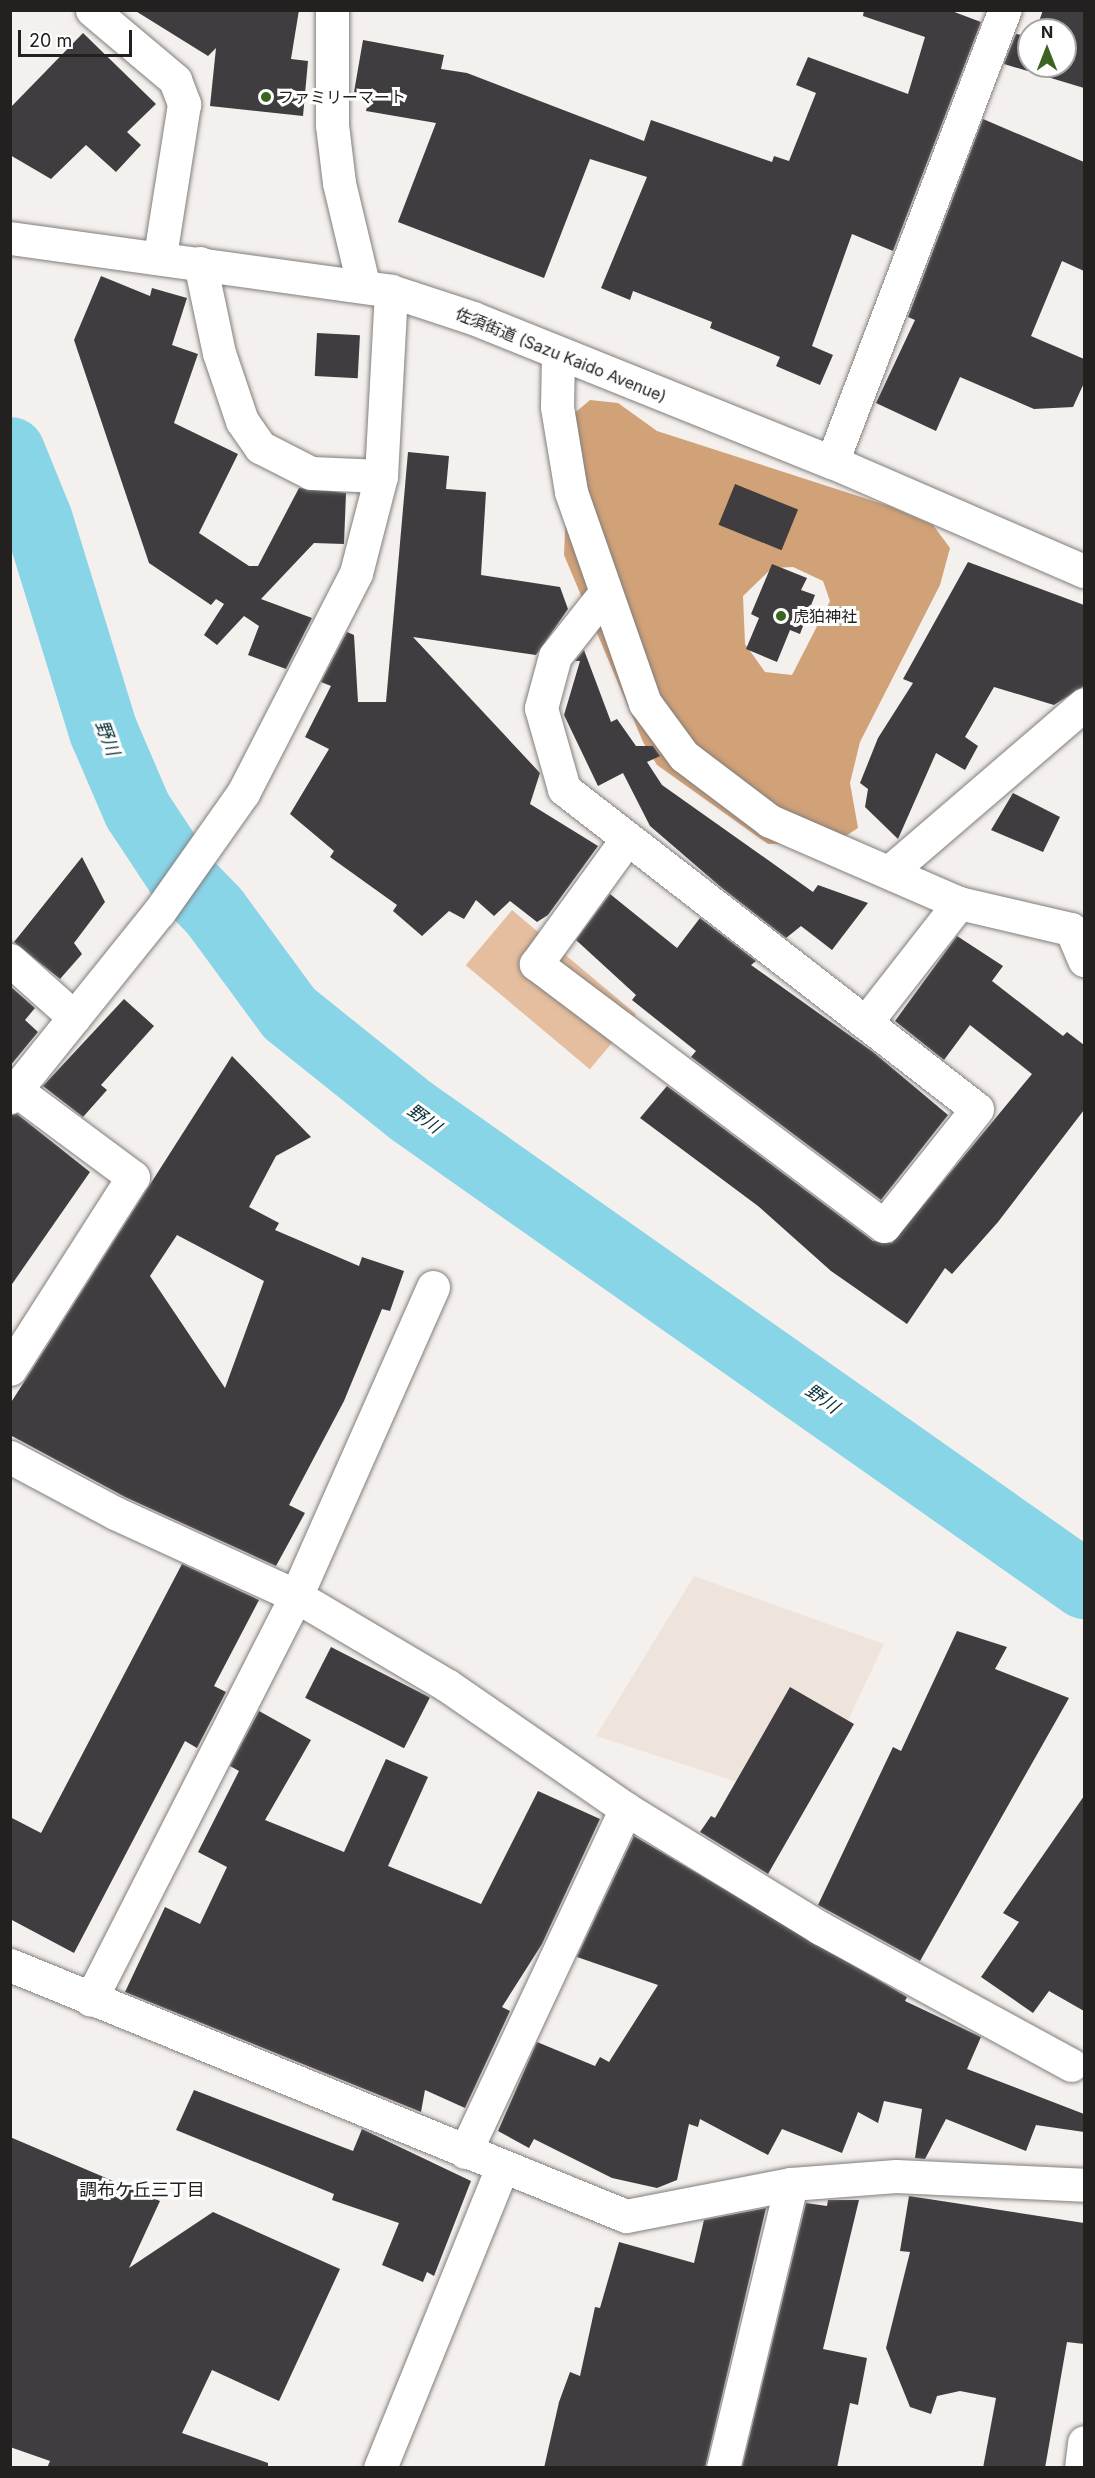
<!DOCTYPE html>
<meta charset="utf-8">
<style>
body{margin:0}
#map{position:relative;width:1095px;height:2478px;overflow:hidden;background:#f4f0ed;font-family:Inter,"Noto Sans JP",sans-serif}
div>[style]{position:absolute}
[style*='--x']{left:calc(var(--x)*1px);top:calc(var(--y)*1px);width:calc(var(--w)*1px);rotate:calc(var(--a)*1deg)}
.built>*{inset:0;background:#efe4dc}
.green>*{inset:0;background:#e4be9f;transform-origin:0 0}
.forest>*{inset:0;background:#d1a178}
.river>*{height:69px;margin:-34.5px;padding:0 34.5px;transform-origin:34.5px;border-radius:34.5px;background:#89d5e8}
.building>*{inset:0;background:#403d40;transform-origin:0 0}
.roads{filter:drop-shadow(0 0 2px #817e7b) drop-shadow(0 0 2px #817e7b)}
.minor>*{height:33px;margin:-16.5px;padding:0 16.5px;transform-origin:16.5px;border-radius:16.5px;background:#fff}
.dots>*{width:16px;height:16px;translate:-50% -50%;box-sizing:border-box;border:3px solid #fff;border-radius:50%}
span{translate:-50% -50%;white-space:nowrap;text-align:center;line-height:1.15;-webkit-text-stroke:6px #fff;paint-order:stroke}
.poi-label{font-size:16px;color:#222120}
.left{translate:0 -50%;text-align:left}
.street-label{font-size:16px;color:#222120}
.water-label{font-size:18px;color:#0a3138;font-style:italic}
.neighbourhood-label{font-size:18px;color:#222120}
.frame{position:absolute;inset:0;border:12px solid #222120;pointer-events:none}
.north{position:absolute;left:1017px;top:18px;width:60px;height:60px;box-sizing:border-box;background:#fff;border:2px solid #a7a6a6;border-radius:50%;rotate:0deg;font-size:16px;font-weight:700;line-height:24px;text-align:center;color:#222120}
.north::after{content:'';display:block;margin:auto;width:21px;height:27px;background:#3b6420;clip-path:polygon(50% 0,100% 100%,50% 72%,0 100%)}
.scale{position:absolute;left:18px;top:30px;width:114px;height:27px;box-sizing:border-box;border:3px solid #222120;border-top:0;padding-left:8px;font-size:18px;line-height:21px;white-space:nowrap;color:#222120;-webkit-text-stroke:4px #fff;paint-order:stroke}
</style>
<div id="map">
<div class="built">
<div style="clip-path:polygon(694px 1576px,884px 1644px,808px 1805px,596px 1736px)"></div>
</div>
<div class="green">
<div style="left:512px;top:910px;width:162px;height:72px;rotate:40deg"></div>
</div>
<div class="forest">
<div style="clip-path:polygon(evenodd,590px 400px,618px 403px,657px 431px,889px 506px,933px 525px,950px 548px,940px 585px,860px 742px,850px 783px,858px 828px,835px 843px,768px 844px,657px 765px,643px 742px,564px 555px,570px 417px,590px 400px,793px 567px,823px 581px,830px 601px,792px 675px,765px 672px,745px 644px,743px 596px,772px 568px,793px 567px)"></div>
</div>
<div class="river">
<div style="--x:10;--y:451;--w:74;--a:67.9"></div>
<div style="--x:38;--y:520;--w:221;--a:72.9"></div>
<div style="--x:103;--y:731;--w:86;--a:66.7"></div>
<div style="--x:137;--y:810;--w:82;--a:56.5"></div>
<div style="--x:182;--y:878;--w:46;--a:45.9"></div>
<div style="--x:214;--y:911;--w:127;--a:53.7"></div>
<div style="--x:289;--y:1013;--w:155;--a:38.7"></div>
<div style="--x:410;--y:1110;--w:824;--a:35.12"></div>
</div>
<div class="building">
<div style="clip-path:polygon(134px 10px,299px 10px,291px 59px,308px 61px,303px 116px,210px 106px,216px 48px,208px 56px)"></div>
<div style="clip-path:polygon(864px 10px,949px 10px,981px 22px,893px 251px,852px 234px,812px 346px,833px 355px,820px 385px,776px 366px,780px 357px,710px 328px,712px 322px,633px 291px,630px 300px,601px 288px,647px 177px,590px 159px,544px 278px,398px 222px,436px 123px,366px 111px,370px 95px,354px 92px,363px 40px,444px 55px,441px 69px,467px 73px,644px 141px,651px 120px,772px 162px,774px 156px,789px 161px,816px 93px,796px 85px,808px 57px,908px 94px,925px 37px,863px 16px)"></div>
<div style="clip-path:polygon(1043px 10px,1084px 10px,1084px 88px,1004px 64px,1016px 34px,1029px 36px,1029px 66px,1065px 66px,1065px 30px,1036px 30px)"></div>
<div style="clip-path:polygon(83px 33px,156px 104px,127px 132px,141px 145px,116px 172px,86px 145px,51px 179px,10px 155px,10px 108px)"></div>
<div style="clip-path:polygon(983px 119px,1084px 162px,1084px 271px,1062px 261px,1031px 336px,1084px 359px,1084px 383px,1073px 407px,1034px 409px,960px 377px,936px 431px,876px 403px,915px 320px,908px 317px)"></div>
<div style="clip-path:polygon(101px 276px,150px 296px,152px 288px,187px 298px,172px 345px,198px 354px,174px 423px,238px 454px,199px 533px,249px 566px,258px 566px,299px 488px,346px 493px,344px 544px,314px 543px,261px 599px,312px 618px,286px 669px,248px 655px,259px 626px,244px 616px,217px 645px,204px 635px,224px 604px,216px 599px,211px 605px,149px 563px,74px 340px)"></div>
<div style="left:317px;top:333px;width:43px;height:43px;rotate:3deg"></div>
<div style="clip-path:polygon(408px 452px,449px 456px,446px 489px,486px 492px,481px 575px,560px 587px,568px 609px,536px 655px,413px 637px,540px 773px,530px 804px,598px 846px,548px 915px,537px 922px,510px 901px,494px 916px,476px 900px,464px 919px,449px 911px,422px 936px,393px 911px,397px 905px,330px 857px,334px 851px,290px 814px,329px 749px,305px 737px,331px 686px,321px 682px,347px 632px,354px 635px,358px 702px,386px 702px)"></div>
<div style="left:735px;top:484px;width:68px;height:44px;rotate:22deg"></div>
<div style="clip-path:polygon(968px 562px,1084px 605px,1084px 686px,1054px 705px,994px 687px,965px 737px,978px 746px,965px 770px,936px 753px,898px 839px,865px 807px,868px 789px,860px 783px,878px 738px,913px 683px,903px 679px)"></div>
<div style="clip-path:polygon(772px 564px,807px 578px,801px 590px,815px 595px,800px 634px,790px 630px,777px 662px,746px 649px,759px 618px,751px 614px)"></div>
<div style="clip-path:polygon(584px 650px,611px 722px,617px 719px,636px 746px,653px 746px,660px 756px,647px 762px,662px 785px,813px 892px,818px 885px,868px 903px,832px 950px,801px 926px,786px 938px,722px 888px,650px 826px,623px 773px,598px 786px,564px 715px,580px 661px,575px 661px)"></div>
<div style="clip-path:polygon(1013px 793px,1060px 817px,1043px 852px,991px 830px)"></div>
<div style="clip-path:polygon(82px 857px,105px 902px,74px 943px,82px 954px,60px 979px,14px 942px)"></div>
<div style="clip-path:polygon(610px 894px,677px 948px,700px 918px,756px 961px,751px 965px,873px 1052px,948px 1115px,881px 1200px,691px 1057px,696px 1051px,632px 1000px,636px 995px,576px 940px)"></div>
<div style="clip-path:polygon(957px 936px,1003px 966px,992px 981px,1063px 1036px,1067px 1032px,1084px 1045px,1084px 1110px,998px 1222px,952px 1274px,945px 1268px,907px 1324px,831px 1271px,758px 1206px,640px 1118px,667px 1086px,873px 1241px,892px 1243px,1032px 1074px,970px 1025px,944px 1060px,895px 1021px)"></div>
<div style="clip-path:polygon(10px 986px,35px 1008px,25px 1020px,38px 1032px,10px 1066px)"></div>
<div style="clip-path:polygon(124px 999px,154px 1026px,101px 1085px,107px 1090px,83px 1117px,43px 1086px)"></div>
<div style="clip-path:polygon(evenodd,232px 1056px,311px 1137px,276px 1156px,249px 1207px,279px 1223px,275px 1230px,359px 1266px,362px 1257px,404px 1271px,390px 1311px,382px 1309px,344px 1401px,289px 1505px,305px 1513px,276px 1566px,125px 1497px,10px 1435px,10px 1404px,232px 1056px,177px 1235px,264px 1281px,225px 1388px,150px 1276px,177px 1235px)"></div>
<div style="clip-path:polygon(17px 1114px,90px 1172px,10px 1287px,10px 1115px)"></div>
<div style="clip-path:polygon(182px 1564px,259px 1600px,214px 1686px,226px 1692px,197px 1748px,185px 1741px,74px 1953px,10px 1919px,10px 1817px,41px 1833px)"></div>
<div style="clip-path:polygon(957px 1631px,1007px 1647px,995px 1669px,1069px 1698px,920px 1961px,818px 1905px,893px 1747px,901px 1751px)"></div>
<div style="left:331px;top:1647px;width:111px;height:57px;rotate:27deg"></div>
<div style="clip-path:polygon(790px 1687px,854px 1724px,768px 1874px,700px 1832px,711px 1816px,715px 1818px)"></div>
<div style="clip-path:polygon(259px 1711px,311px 1740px,265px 1820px,344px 1852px,386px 1759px,428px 1777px,388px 1866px,481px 1904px,538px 1791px,600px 1819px,542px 1944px,502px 2007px,510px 2011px,465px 2108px,425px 2090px,421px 2112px,125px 1992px,165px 1907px,200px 1924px,227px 1867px,198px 1852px,239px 1771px,230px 1766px)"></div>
<div style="clip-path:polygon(1084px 1796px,1084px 2011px,1049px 1991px,1033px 2013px,981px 1977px,1019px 1922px,1003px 1913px)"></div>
<div style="clip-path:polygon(634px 1836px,907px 1997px,905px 2001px,981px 2037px,967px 2069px,1084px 2114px,1084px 2132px,1036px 2125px,1026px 2151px,946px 2119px,925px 2159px,915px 2158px,922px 2109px,884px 2101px,878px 2123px,858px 2112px,842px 2153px,782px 2129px,768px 2155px,700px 2119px,698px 2127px,689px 2124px,677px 2180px,657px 2188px,612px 2178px,534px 2139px,529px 2148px,498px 2131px,537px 2042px,595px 2066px,600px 2057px,609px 2062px,658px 1985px,577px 1957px)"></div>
<div style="clip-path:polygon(194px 2090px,353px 2151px,362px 2129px,471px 2181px,434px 2276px,427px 2272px,423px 2282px,382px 2265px,399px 2223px,332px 2200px,334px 2194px,176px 2130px)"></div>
<div style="clip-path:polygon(10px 2137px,160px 2201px,129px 2268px,213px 2212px,340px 2269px,279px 2401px,212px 2370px,182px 2433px,268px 2463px,268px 2468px,47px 2468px,50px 2461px,10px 2447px)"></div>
<div style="clip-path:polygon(909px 2196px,1084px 2223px,1084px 2344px,1067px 2342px,1045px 2468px,983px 2468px,996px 2398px,960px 2391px,937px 2396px,931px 2414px,910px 2407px,886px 2348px,910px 2252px,900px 2251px)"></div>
<div style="clip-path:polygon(828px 2200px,859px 2200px,823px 2349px,867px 2358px,858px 2405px,850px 2403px,837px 2468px,742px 2468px,806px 2203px,827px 2206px)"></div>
<div style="clip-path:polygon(766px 2208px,705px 2468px,544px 2468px,559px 2402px,570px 2372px,580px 2376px,595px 2307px,600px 2308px,619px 2242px,694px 2263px,704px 2220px)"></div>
</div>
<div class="roads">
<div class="minor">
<div style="--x:92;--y:10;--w:109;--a:40.1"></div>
<div style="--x:175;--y:80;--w:26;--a:69"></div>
<div style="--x:184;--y:104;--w:154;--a:99"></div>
<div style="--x:332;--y:10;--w:115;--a:90"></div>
<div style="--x:332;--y:125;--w:58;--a:83.1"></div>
<div style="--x:339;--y:183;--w:104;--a:76.6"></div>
<div style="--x:10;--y:238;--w:385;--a:7.9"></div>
<div style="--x:391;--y:291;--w:86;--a:18.2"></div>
<div style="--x:473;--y:318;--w:387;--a:21.9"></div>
<div style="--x:832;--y:462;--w:275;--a:23.4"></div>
<div style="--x:200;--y:263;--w:92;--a:78.1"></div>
<div style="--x:219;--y:353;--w:72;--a:71.3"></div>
<div style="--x:242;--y:421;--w:32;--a:55"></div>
<div style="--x:260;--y:447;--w:57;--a:27"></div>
<div style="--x:311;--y:473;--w:70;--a:2.5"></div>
<div style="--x:558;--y:355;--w:52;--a:91.1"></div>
<div style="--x:557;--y:407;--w:86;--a:80.6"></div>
<div style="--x:571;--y:492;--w:224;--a:70.7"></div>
<div style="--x:645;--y:703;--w:66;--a:53.7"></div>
<div style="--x:684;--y:756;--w:108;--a:37.1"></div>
<div style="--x:770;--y:821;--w:206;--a:23.5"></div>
<div style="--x:959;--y:903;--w:115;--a:13.1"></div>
<div style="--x:1071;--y:929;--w:34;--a:67"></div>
<div style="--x:832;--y:462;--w:484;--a:-69.1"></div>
<div style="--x:605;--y:593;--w:80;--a:128.4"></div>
<div style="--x:555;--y:656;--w:54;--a:105.1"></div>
<div style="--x:541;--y:708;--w:84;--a:74.1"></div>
<div style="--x:564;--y:789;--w:522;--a:37.77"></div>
<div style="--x:977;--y:1109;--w:149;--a:128.5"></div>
<div style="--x:884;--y:1226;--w:436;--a:-143"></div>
<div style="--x:536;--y:964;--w:153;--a:-54"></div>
<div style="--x:889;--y:872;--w:257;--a:-40.7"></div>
<div style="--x:10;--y:960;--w:86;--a:41.7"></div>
<div style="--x:866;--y:1022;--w:151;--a:-52"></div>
<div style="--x:10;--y:1097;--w:238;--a:-51.2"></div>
<div style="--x:159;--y:912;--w:146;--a:-54.8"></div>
<div style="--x:243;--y:793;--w:247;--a:-62.8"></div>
<div style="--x:356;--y:573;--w:100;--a:-75.5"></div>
<div style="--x:381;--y:476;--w:185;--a:-86.9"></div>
<div style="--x:433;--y:1287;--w:338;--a:113.9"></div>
<div style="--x:296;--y:1596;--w:177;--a:30.6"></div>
<div style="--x:448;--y:1686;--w:216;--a:34.6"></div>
<div style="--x:626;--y:1809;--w:228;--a:31.5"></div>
<div style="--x:820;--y:1928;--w:286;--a:28.6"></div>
<div style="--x:10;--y:1369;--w:228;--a:-57.4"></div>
<div style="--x:133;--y:1177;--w:146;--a:-143.4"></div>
<div style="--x:10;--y:1457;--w:119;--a:28.1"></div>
<div style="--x:115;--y:1513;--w:199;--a:24.6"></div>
<div style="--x:296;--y:1596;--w:453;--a:117"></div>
<div style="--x:10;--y:1965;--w:665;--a:22.17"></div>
<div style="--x:626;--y:2216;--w:168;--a:-11"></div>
<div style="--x:791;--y:2184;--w:105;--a:-4.4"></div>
<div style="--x:896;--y:2176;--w:188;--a:2.7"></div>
<div style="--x:465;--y:2152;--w:379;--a:-64.9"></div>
<div style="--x:380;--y:2468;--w:324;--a:-67.9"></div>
<div style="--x:723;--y:2468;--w:292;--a:-76.5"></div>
<div style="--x:1081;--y:2468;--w:26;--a:-83"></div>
</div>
</div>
<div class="dots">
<div style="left:266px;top:97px;background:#3b6420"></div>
<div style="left:781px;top:616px;background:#3b6420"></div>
</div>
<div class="poi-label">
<span class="left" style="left:278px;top:97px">ファミリーマート</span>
<span class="left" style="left:793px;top:616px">虎狛神社</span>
</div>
<div class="street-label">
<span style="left:561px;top:355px;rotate:22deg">佐須街道 (Sazu Kaido Avenue)</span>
</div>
<div class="water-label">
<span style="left:107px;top:738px;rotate:69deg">野川</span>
<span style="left:424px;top:1119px;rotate:36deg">野川</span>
<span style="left:822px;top:1399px;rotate:35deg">野川</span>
</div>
<div class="neighbourhood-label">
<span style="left:142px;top:2190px">調布ケ丘三丁目</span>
</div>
<div class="frame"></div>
<div class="north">N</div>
<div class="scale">20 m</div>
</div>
